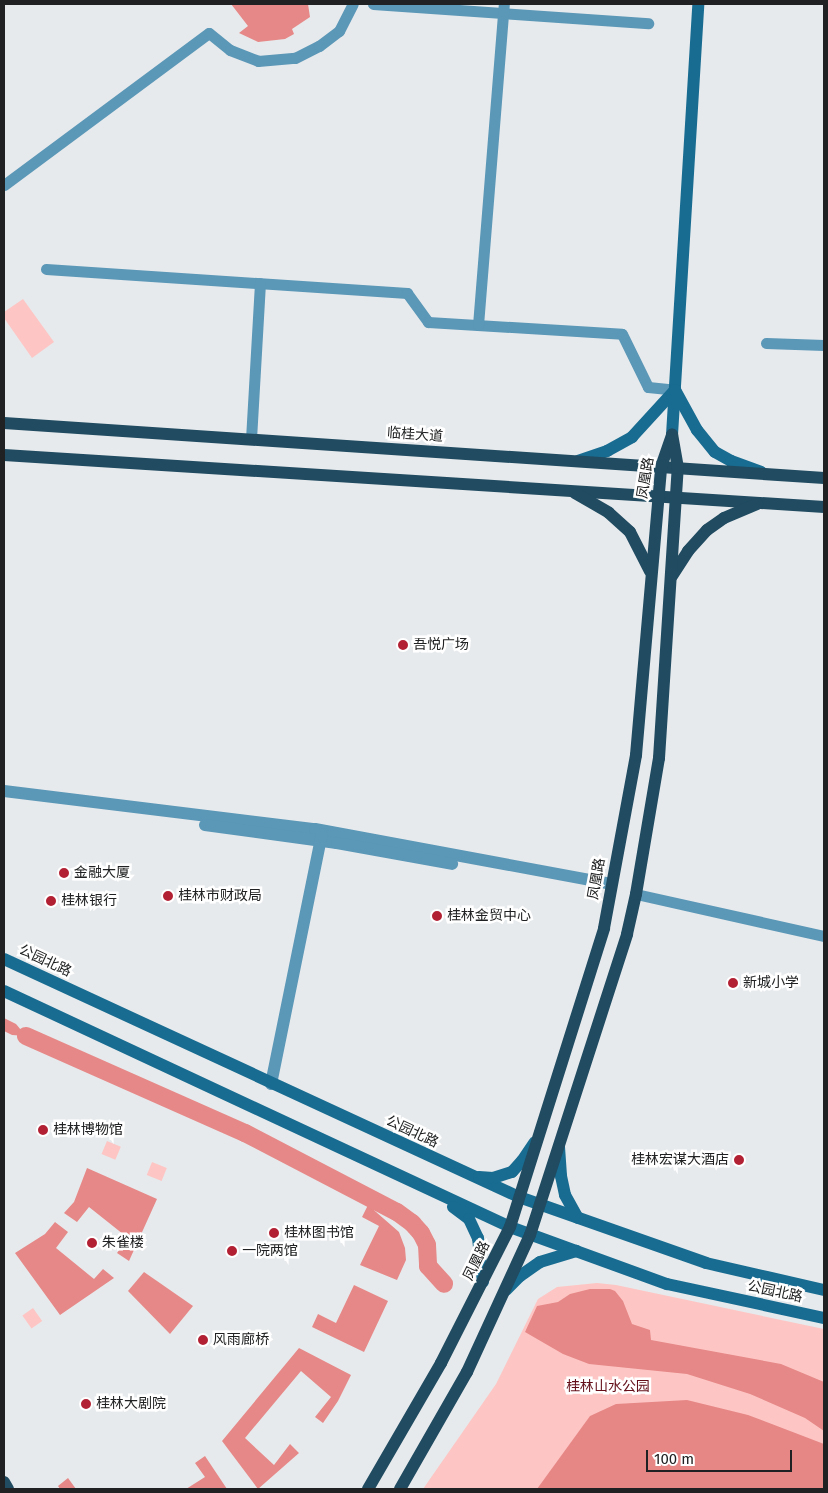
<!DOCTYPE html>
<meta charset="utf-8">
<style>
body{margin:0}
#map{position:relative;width:828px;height:1493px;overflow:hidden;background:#e7eaec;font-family:"Fira Sans","Noto Sans SC",sans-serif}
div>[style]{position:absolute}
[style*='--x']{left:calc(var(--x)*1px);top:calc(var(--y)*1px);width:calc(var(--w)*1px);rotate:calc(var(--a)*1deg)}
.green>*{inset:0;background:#fdc6c4;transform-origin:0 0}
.forest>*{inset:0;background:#e68786}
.water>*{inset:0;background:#e68887}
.river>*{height:18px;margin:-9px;padding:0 9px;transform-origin:9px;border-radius:9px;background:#e68887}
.minor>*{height:11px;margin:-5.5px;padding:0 5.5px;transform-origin:5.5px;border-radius:5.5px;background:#5b97b7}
.tertiary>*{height:12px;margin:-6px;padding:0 6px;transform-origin:6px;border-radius:6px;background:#5b97b7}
.secondary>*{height:12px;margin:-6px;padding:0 6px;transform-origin:6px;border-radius:6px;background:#186c91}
.primary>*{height:12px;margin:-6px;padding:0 6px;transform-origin:6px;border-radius:6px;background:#204b61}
.dots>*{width:14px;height:14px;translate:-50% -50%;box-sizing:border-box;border:2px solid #fff;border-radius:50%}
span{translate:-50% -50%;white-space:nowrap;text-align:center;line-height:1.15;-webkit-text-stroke:5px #fff;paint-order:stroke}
.street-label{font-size:14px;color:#202122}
.poi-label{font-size:14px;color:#202122}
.left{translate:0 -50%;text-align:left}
.right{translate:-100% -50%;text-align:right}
.park-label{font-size:14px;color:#630e18}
.frame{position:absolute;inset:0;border:5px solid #202122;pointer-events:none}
.scale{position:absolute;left:646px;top:1450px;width:146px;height:22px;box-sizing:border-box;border:2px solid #202122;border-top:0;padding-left:6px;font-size:15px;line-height:18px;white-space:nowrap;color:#202122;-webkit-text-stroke:4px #fff;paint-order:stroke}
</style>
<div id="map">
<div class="green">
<div style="clip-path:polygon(23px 299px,54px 342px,32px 358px,4px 318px,4px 312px)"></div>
<div style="left:107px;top:1141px;width:15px;height:14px;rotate:23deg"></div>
<div style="left:152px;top:1162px;width:16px;height:14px;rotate:22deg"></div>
<div style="clip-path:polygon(597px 1283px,616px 1285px,824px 1329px,824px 1489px,423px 1489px,496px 1384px,538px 1299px,557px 1287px)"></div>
<div style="left:33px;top:1308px;width:16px;height:13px;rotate:55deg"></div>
</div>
<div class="forest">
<div style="clip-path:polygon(687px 1400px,748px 1415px,824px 1444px,824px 1489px,537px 1489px,590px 1416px,616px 1404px)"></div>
</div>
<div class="water">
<div style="clip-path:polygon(231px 4px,308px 4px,310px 17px,292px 29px,294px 34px,285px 39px,258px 42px,239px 33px,248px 26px)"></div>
<div style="clip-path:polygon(4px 1018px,16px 1024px,26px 1036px,12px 1035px,4px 1031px)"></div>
<div style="clip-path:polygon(87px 1168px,157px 1199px,129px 1261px,117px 1253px,128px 1238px,89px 1207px,77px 1222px,64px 1213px,74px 1202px)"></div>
<div style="clip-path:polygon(368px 1205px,399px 1232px,405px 1248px,406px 1260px,397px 1280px,360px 1265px,379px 1226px,362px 1217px)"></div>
<div style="clip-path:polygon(55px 1222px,68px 1232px,56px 1248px,94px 1279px,103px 1269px,114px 1278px,60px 1315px,15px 1253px,45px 1234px)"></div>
<div style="clip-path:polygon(144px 1272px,193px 1306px,170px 1334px,128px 1291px)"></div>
<div style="clip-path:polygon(354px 1285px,388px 1301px,364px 1352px,312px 1327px,318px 1314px,336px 1323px)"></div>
<div style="clip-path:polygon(590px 1289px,610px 1289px,615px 1291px,623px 1301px,632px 1324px,650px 1330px,651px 1340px,781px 1364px,824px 1382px,824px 1431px,805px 1418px,750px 1394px,687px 1374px,589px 1364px,563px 1354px,525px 1332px,537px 1306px,558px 1302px,570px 1294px)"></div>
<div style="clip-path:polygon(299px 1348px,351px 1375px,338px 1401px,323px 1423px,315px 1417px,331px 1397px,301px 1371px,245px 1438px,274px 1465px,290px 1444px,299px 1453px,258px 1489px,222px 1441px)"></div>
<div style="clip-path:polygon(205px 1456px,227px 1489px,186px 1489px,205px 1477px,195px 1463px)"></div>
<div style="clip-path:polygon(68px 1478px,76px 1489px,60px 1489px,58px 1486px)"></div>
</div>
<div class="river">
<div style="--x:26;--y:1036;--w:240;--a:23.9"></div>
<div style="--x:245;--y:1133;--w:171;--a:27.5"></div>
<div style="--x:397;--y:1212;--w:19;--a:36"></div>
<div style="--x:412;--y:1223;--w:13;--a:48"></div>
<div style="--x:421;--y:1233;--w:13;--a:63"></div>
<div style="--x:427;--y:1245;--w:21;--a:87"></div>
<div style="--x:428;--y:1266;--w:24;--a:48"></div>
</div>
<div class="minor">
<div style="--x:373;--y:4;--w:276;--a:4"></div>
<div style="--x:4;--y:185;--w:255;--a:-36.6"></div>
<div style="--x:209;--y:33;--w:27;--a:39"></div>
<div style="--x:230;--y:50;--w:30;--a:21"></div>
<div style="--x:258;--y:61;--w:37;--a:-5"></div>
<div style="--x:295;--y:58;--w:27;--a:-27"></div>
<div style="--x:319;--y:46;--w:25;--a:-37"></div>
<div style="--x:339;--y:31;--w:30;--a:-63"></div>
<div style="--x:46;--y:269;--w:362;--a:3.8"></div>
<div style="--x:407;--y:293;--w:36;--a:54"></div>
<div style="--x:428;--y:322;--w:194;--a:3.5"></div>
<div style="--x:622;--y:334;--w:59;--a:63.9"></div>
<div style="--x:648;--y:387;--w:27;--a:6"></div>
<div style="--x:478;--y:325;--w:322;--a:-85.4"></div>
<div style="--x:766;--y:343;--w:58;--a:2"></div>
<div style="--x:251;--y:439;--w:156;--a:-86.7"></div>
<div style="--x:636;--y:894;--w:193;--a:12.6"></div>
</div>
<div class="tertiary">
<div style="--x:4;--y:791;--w:313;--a:7"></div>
<div style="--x:315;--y:829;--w:301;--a:10.5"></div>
<div style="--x:205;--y:825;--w:133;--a:7.8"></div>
<div style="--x:337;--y:843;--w:117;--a:10.3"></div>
<div style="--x:271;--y:1084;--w:255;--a:-78.5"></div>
</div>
<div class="secondary">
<div style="--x:672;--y:435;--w:432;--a:-86.5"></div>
<div style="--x:578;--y:461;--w:31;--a:-19"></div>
<div style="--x:607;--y:451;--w:29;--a:-29"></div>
<div style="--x:632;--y:437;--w:64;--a:-47.5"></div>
<div style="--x:675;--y:390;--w:46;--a:61.2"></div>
<div style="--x:697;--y:430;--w:28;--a:51"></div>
<div style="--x:715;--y:452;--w:18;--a:29"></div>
<div style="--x:731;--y:461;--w:32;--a:20"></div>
<div style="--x:4;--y:959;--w:567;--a:24.8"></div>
<div style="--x:519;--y:1197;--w:198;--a:19.4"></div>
<div style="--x:706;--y:1263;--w:121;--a:12.9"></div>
<div style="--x:4;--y:991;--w:558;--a:25"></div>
<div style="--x:510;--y:1227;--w:167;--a:20"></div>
<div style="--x:667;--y:1284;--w:161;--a:12.2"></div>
<div style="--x:559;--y:1147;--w:29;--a:86"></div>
<div style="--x:561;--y:1176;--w:19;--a:78"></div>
<div style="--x:565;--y:1195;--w:26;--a:61"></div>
<div style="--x:479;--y:1177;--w:14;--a:4"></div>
<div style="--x:493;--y:1178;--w:20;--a:-18"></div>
<div style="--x:512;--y:1172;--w:15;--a:-48"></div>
<div style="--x:522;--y:1161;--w:22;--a:-56"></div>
<div style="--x:453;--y:1207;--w:20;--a:37"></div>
<div style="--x:469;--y:1219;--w:21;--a:65"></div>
<div style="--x:478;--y:1238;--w:44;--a:83.5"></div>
<div style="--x:506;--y:1290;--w:20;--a:-45"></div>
<div style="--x:520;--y:1276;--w:24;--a:-35"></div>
<div style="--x:540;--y:1262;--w:38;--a:-17"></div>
</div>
<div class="primary">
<div style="--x:4;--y:423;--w:822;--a:3.84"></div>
<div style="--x:4;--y:455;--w:822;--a:3.63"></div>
<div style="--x:575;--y:493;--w:39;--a:30"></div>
<div style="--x:609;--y:513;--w:28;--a:42"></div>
<div style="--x:630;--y:532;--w:44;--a:62.9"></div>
<div style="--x:672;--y:576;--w:30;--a:-57"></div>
<div style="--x:688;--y:551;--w:28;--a:-48"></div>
<div style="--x:707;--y:530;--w:21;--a:-35"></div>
<div style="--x:724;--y:518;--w:36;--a:-23"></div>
<div style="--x:4;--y:1482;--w:8;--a:60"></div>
<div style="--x:368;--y:1489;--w:146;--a:-59.9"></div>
<div style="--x:441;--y:1363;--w:153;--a:-63.1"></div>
<div style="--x:510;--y:1227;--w:313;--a:-72.5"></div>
<div style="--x:604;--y:928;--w:176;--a:-79.5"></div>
<div style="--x:636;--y:755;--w:289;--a:-85"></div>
<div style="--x:661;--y:467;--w:34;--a:-71"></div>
<div style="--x:400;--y:1489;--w:135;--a:-60.2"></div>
<div style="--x:467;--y:1372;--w:151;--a:-65.3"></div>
<div style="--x:530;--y:1235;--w:316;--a:-72.1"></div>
<div style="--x:627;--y:934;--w:41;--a:-77.3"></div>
<div style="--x:636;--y:894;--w:138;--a:-80.4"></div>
<div style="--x:659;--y:758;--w:291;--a:-86.3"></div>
<div style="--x:678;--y:468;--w:34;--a:-100"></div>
</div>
<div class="dots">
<div style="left:403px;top:645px;background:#b22033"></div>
<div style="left:64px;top:873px;background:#b22033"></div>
<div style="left:168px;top:896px;background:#b22033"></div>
<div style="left:51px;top:901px;background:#b22033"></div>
<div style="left:437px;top:916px;background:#b22033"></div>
<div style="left:733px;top:983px;background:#b22033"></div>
<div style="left:43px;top:1130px;background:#b22033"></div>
<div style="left:739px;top:1160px;background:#b22033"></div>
<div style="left:274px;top:1233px;background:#b22033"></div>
<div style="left:92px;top:1243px;background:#b22033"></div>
<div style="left:232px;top:1251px;background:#b22033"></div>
<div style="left:203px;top:1340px;background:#b22033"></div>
<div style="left:86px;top:1404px;background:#b22033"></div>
</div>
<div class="street-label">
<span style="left:415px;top:435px;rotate:4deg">临桂大道</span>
<span style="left:646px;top:478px;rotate:-81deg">凤凰路</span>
<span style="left:597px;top:879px;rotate:-80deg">凤凰路</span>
<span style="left:45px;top:961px;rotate:25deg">公园北路</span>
<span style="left:412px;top:1132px;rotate:25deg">公园北路</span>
<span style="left:477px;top:1261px;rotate:-64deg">凤凰路</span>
<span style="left:775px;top:1292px;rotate:12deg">公园北路</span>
</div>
<div class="poi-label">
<span class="left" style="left:413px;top:645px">吾悦广场</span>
<span class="left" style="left:74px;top:873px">金融大厦</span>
<span class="left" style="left:178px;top:896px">桂林市财政局</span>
<span class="left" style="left:61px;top:901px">桂林银行</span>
<span class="left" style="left:447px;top:916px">桂林金贸中心</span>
<span class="left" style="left:743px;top:983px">新城小学</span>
<span class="left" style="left:53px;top:1130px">桂林博物馆</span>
<span class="right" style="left:729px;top:1160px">桂林宏谋大酒店</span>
<span class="left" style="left:284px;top:1233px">桂林图书馆</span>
<span class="left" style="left:102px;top:1243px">朱雀楼</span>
<span class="left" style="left:242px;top:1251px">一院两馆</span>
<span class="left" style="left:213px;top:1340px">风雨廊桥</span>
<span class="left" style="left:96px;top:1404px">桂林大剧院</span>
</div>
<div class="park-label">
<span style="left:608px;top:1387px">桂林山水公园</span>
</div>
<div class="frame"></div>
<div class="scale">100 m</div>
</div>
